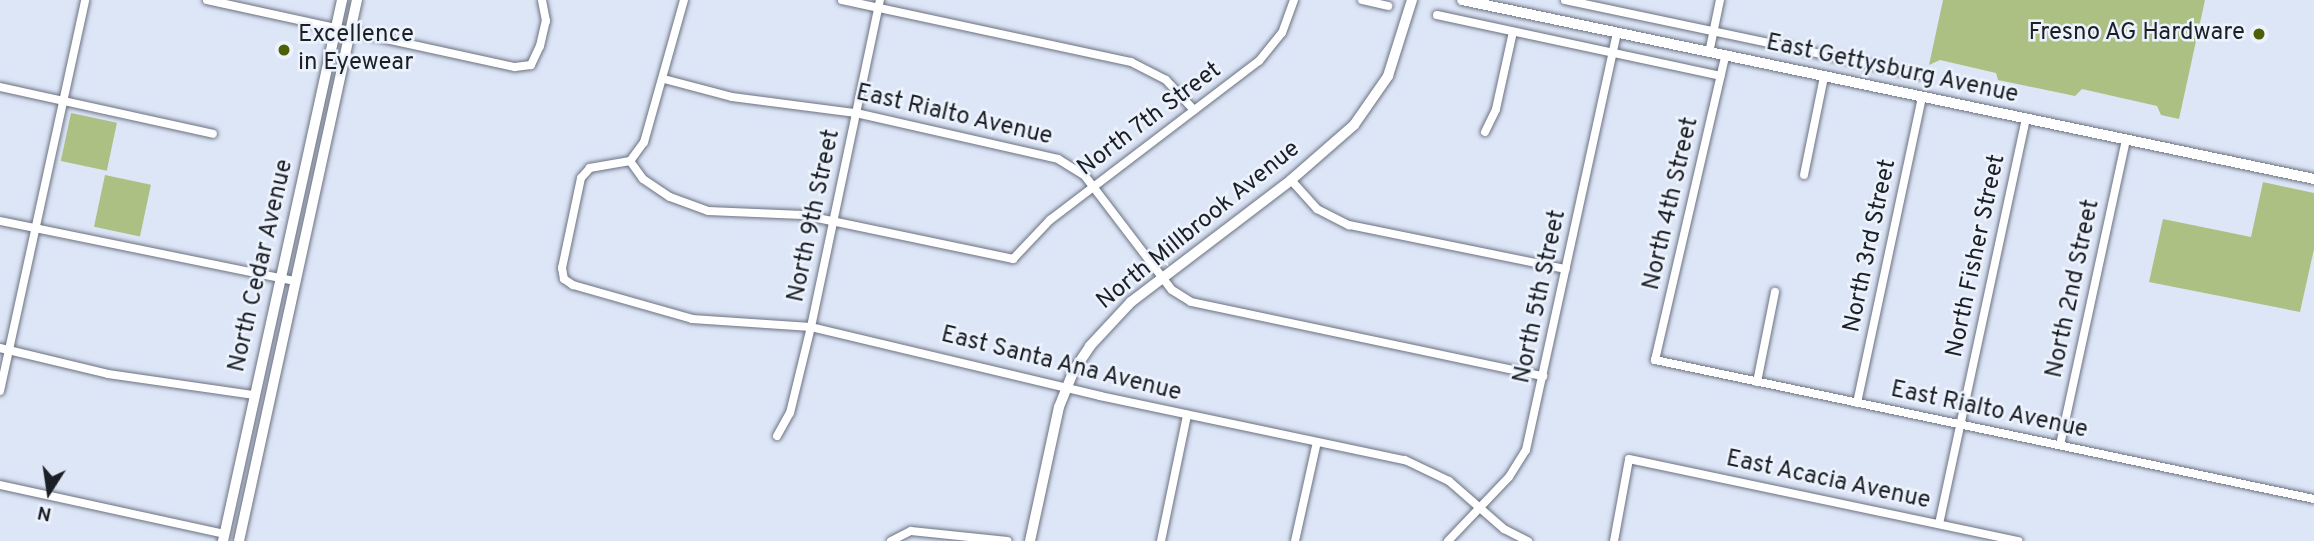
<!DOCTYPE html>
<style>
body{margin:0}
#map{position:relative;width:2314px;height:541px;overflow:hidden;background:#dde6f7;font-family:Overpass,sans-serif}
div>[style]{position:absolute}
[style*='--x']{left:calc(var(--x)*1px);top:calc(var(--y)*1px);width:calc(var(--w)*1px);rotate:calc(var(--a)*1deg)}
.green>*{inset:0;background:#adc084;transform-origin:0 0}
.roads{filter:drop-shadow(0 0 2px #6b7281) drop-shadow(0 0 2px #6b7281)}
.street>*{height:8px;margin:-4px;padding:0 4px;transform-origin:4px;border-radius:4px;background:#fff}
.secondary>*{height:10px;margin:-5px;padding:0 5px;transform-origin:5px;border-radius:5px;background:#fff}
.dots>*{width:19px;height:19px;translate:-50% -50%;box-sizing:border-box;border:4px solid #edf3fd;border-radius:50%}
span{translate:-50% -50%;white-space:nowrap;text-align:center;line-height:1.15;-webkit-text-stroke:5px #edf3fd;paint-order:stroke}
.poi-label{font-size:24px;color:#1c2026}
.right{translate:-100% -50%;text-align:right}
.left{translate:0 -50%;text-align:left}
.street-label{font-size:24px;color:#1c2026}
.north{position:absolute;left:14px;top:457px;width:70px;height:70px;-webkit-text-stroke:5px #edf3fd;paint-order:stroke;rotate:192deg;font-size:19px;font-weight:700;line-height:28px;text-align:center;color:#1c2026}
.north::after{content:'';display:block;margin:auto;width:24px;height:32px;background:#1c2026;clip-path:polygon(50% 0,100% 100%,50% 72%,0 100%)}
</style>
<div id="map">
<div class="green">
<div style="clip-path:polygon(1943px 0,2205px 0,2179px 119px,2161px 115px,2157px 106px,2082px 89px,2075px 96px,1998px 80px,1996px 73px,1940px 60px,1929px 65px)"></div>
<div style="left:71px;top:113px;width:47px;height:49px;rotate:12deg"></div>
<div style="left:105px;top:175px;width:47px;height:53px;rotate:12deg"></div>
<div style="clip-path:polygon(2263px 182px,2314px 193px,2314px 249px,2300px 312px,2149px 282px,2163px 219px,2251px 237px)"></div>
</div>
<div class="roads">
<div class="street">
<div style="--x:207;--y:0;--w:315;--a:12.3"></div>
<div style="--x:515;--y:67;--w:16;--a:-7"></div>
<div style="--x:531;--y:65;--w:21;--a:-65"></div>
<div style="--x:540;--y:46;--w:26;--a:-77"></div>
<div style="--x:546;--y:21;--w:21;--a:-101"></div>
<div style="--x:684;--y:0;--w:148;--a:105.7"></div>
<div style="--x:644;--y:142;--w:24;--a:126"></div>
<div style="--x:630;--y:161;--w:41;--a:170.1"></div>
<div style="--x:590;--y:168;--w:13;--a:132"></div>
<div style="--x:581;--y:178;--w:92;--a:101.9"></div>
<div style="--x:562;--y:268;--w:11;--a:80"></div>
<div style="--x:564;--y:279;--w:11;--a:34"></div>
<div style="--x:573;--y:285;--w:124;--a:15.9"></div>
<div style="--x:692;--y:319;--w:119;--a:3.8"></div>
<div style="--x:811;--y:327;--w:297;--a:13.4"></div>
<div style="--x:1100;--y:396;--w:312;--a:11.9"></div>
<div style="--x:1405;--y:460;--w:49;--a:25.5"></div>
<div style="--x:1449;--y:481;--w:73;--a:41.1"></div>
<div style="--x:1504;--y:529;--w:27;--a:27"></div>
<div style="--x:842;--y:0;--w:296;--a:12.1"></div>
<div style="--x:1131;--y:62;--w:39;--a:27"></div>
<div style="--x:1166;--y:80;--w:41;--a:47"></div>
<div style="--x:1362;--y:0;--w:27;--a:13"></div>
<div style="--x:1565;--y:0;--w:364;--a:11.9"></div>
<div style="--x:1437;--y:15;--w:290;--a:12.1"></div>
<div style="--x:1709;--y:53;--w:54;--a:-78.3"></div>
<div style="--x:1725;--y:57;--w:311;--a:103"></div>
<div style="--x:1655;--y:360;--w:673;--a:11.91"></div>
<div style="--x:664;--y:79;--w:70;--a:14.8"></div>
<div style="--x:732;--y:97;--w:125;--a:7.4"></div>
<div style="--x:856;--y:113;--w:207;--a:12.8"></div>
<div style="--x:1058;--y:159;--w:32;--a:32"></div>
<div style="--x:1085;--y:176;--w:143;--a:52.7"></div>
<div style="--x:1172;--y:290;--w:22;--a:32"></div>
<div style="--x:1191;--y:302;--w:360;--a:11.9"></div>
<div style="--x:0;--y:87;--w:218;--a:12.4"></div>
<div style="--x:1485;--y:132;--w:25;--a:-64"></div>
<div style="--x:1496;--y:109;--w:79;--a:-77.6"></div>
<div style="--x:630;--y:161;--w:22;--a:54"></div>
<div style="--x:643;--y:179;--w:32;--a:34"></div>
<div style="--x:670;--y:197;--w:40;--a:20.2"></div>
<div style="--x:708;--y:211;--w:95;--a:2.4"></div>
<div style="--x:803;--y:215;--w:215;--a:11.8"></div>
<div style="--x:1013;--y:259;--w:54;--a:-46.5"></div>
<div style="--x:1050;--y:220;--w:263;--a:-37.3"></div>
<div style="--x:1259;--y:61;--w:36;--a:-51"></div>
<div style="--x:1282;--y:33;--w:35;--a:-70"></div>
<div style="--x:1804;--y:175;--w:100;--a:-78.5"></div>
<div style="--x:1291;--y:180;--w:39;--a:48"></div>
<div style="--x:1317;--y:209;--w:36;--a:27"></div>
<div style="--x:1349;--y:225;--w:221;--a:11.5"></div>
<div style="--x:0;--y:221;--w:301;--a:11.5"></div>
<div style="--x:0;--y:348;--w:111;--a:13.5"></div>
<div style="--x:108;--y:374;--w:148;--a:8.2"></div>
<div style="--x:1757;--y:382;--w:92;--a:-78.7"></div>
<div style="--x:0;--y:391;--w:400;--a:-77.7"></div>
<div style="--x:1857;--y:403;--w:312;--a:-78"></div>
<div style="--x:777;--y:436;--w:26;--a:-61"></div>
<div style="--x:790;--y:413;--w:89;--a:-76.3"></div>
<div style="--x:811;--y:327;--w:334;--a:-78.1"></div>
<div style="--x:2060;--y:445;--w:312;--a:-77.8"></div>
<div style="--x:0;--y:485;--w:229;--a:12.3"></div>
<div style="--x:1939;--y:524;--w:414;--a:-77.9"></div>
<div style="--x:891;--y:541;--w:22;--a:-27"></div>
<div style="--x:911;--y:531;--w:97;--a:5.9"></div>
<div style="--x:1161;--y:541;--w:129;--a:-78.3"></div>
<div style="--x:1295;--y:541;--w:101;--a:-77.5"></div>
<div style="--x:1448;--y:541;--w:88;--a:-46.4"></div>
<div style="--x:1509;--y:477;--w:32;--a:-58"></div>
<div style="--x:1526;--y:450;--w:426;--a:-77.7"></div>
<div style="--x:1614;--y:541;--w:83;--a:-79.6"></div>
<div style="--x:1629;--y:459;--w:398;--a:11.9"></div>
</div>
<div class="secondary">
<div style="--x:1462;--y:0;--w:871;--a:11.86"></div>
<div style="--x:223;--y:541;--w:554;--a:-77.59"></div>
<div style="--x:239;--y:541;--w:554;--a:-77.7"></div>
<div style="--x:1030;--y:541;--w:137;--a:-77.8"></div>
<div style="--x:1059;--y:407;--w:40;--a:-68"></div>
<div style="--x:1074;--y:370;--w:29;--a:-56"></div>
<div style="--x:1090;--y:346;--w:60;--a:-47"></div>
<div style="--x:1131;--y:302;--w:201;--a:-37.3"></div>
<div style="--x:1291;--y:180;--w:84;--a:-41.1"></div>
<div style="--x:1354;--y:125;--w:60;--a:-55.2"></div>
<div style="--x:1388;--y:76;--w:80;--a:-72.5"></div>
</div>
</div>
<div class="dots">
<div style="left:2259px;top:34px;background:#4c6008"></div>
<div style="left:284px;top:50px;background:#4c6008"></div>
</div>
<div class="poi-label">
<span class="right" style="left:2245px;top:34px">Fresno AG Hardware</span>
<span class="left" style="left:298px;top:50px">Excellence<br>in Eyewear</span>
</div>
<div class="street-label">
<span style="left:1892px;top:70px;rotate:12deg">East Gettysburg Avenue</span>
<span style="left:954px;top:116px;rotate:13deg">East Rialto Avenue</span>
<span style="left:1150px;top:120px;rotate:-37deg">North 7th Street</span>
<span style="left:1672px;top:204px;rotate:-77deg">North 4th Street</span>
<span style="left:815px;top:216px;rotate:-78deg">North 9th Street</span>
<span style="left:1199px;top:226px;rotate:-39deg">North Millbrook Avenue</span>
<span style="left:1871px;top:246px;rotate:-78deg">North 3rd Street</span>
<span style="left:1977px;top:256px;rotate:-78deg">North Fisher Street</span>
<span style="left:262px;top:266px;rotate:-77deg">North Cedar Avenue</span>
<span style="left:2074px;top:289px;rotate:-78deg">North 2nd Street</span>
<span style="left:1541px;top:297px;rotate:-78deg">North 5th Street</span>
<span style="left:1061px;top:365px;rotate:14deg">East Santa Ana Avenue</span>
<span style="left:1989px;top:411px;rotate:12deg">East Rialto Avenue</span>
<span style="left:1828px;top:481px;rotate:12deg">East Acacia Avenue</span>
</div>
<div class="north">N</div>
</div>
